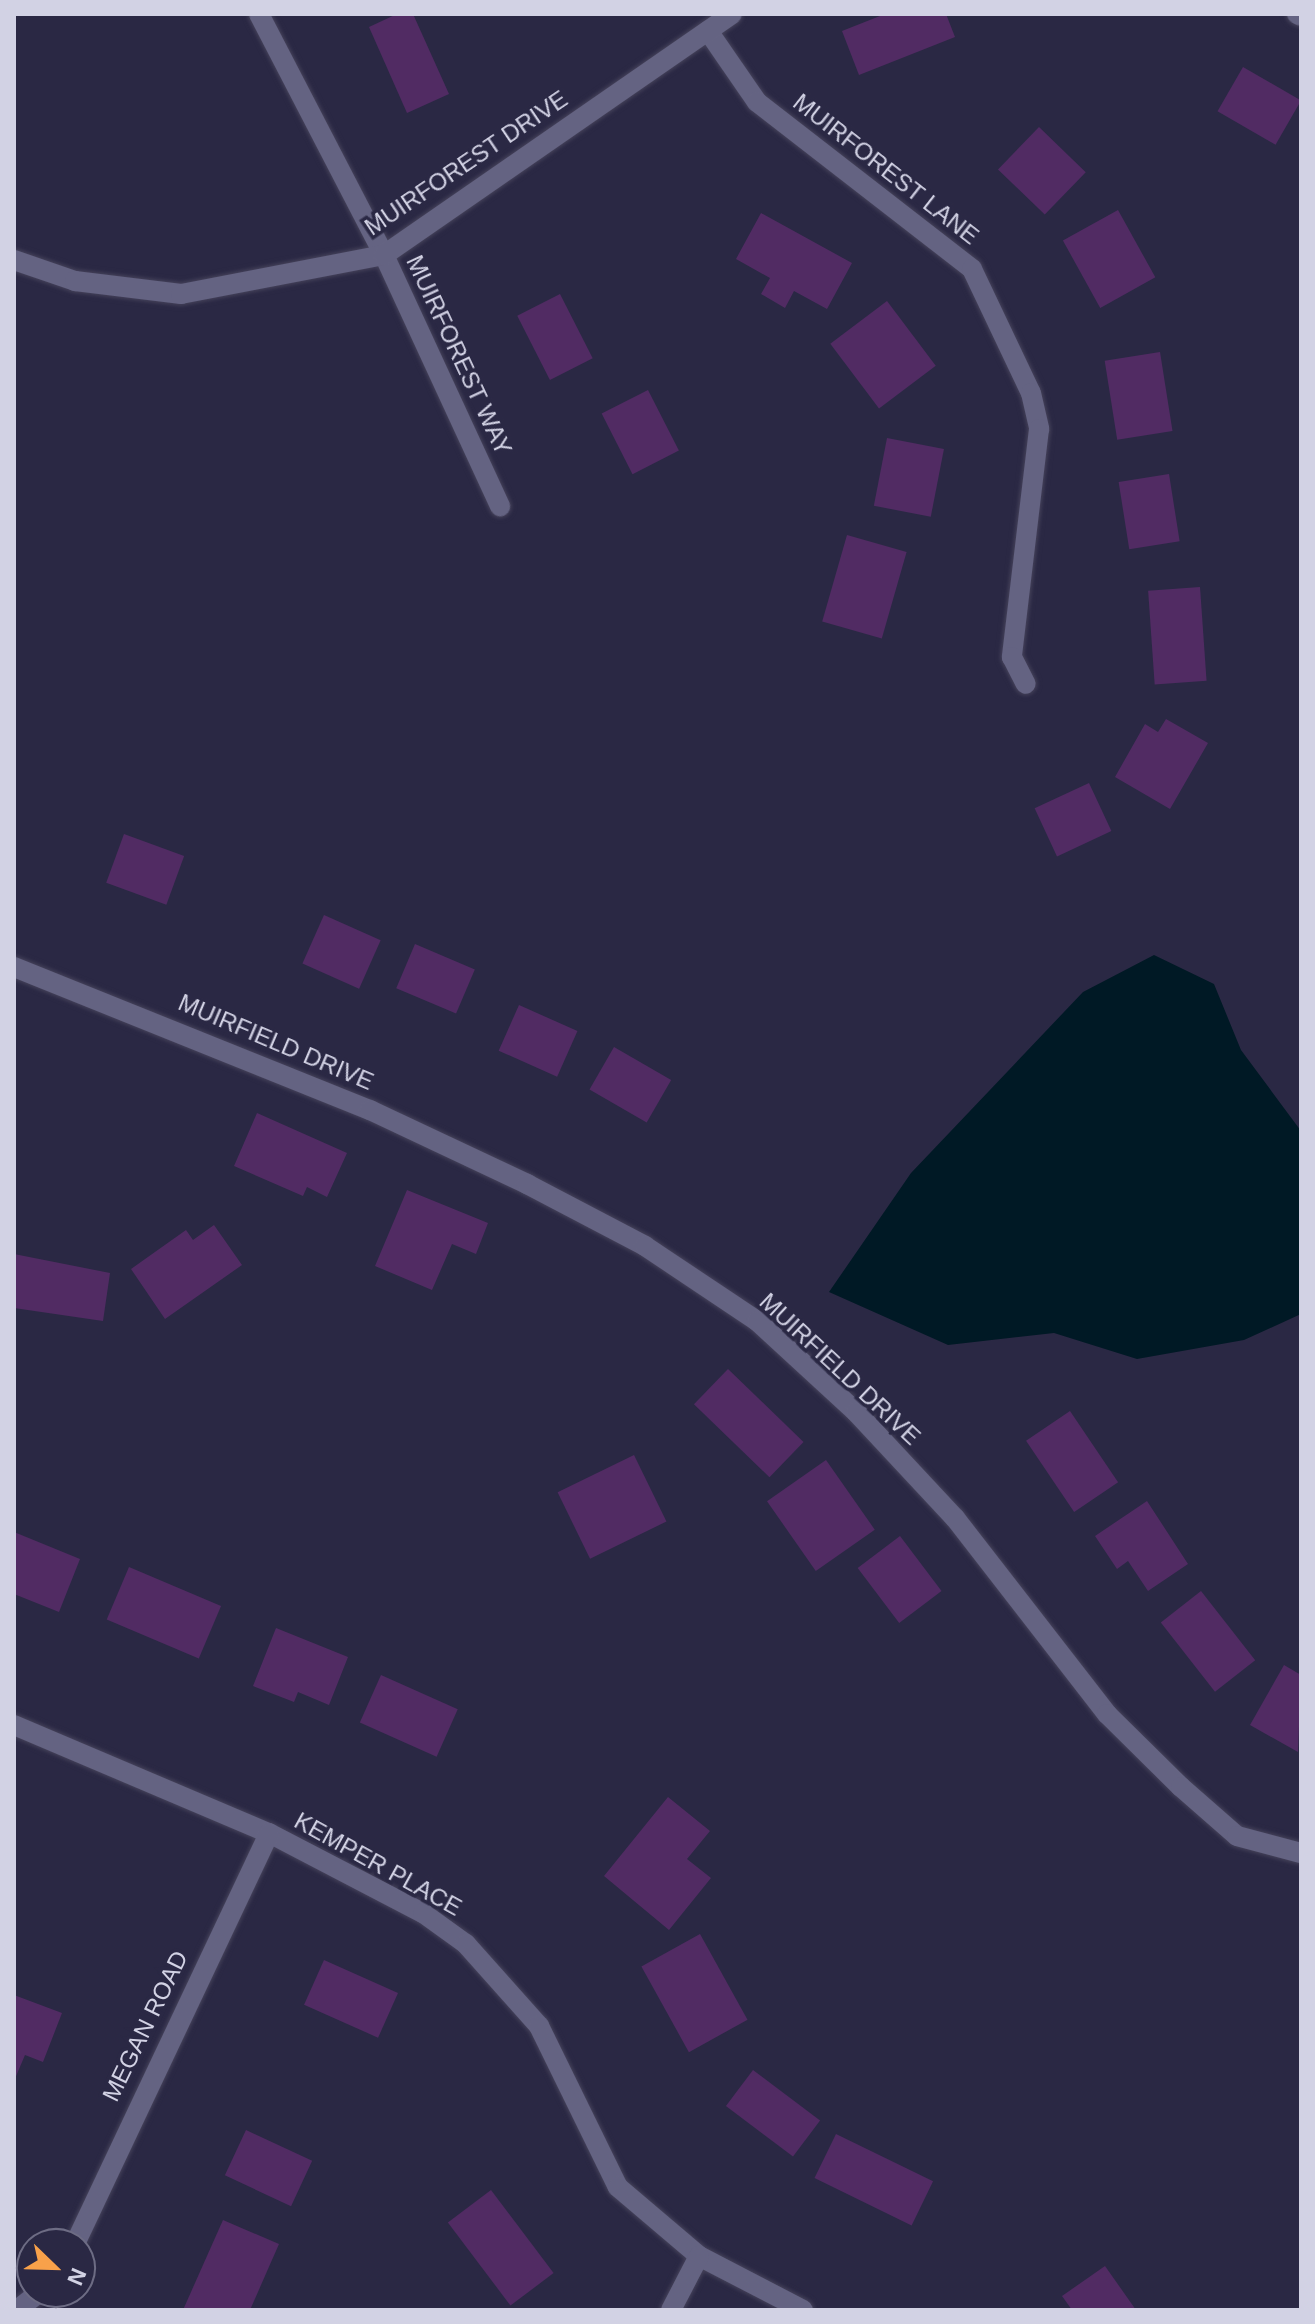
<!DOCTYPE html>
<style>
body{margin:0}
#map{position:relative;width:1315px;height:2324px;overflow:hidden;background:#2a2844;font-family:Helvetica,sans-serif}
div>[style]{position:absolute}
[style*='--x']{left:calc(var(--x)*1px);top:calc(var(--y)*1px);width:calc(var(--w)*1px);rotate:calc(var(--a)*1deg)}
.water>*{inset:0;background:#001925}
.building>*{inset:0;background:#512b63;transform-origin:0 0}
.roads{filter:drop-shadow(0 0 2px #45425a) drop-shadow(0 0 2px #45425a)}
.minor>*{height:20px;margin:-10px;padding:0 10px;transform-origin:10px;border-radius:10px;background:#646382}
span{translate:-50% -50%;white-space:nowrap;text-align:center;line-height:1.15;-webkit-text-stroke:7px #2a2844;paint-order:stroke}
.street-label{font-size:24px;color:#d2d2e4}
.frame{position:absolute;inset:0;border:16px solid #d2d2e4;pointer-events:none}
.north{position:absolute;left:16px;top:2228px;width:80px;height:80px;box-sizing:border-box;background:#2a2844;border:2px solid #6d6c84;border-radius:50%;rotate:113deg;font-size:22px;font-weight:700;line-height:32px;text-align:center;color:#d2d2e4}
.north::after{content:'';display:block;margin:auto;width:28px;height:36px;background:#f8a14a;clip-path:polygon(50% 0,100% 100%,50% 72%,0 100%)}
</style>
<div id="map">
<div class="water">
<div style="clip-path:polygon(1154px 955px,1214px 984px,1241px 1050px,1301px 1131px,1301px 1314px,1244px 1340px,1137px 1359px,1054px 1333px,948px 1345px,829px 1292px,911px 1173px,1083px 992px)"></div>
</div>
<div class="building">
<div style="clip-path:polygon(397px 14px,413px 14px,449px 94px,407px 113px,369px 27px)"></div>
<div style="clip-path:polygon(885px 14px,946px 14px,955px 37px,859px 75px,842px 31px)"></div>
<div style="left:1243px;top:67px;width:67px;height:51px;rotate:30deg"></div>
<div style="left:1039px;top:127px;width:65px;height:59px;rotate:44deg"></div>
<div style="left:1118px;top:210px;width:77px;height:63px;rotate:61deg"></div>
<div style="clip-path:polygon(761px 213px,852px 263px,827px 309px,794px 291px,785px 308px,761px 294px,770px 278px,736px 259px)"></div>
<div style="left:560px;top:294px;width:72px;height:48px;rotate:63deg"></div>
<div style="left:887px;top:301px;width:81px;height:71px;rotate:53deg"></div>
<div style="left:1160px;top:352px;width:80px;height:56px;rotate:81deg"></div>
<div style="left:648px;top:390px;width:68px;height:52px;rotate:63deg"></div>
<div style="left:887px;top:438px;width:58px;height:69px;rotate:11deg"></div>
<div style="left:1169px;top:474px;width:68px;height:51px;rotate:81deg"></div>
<div style="left:847px;top:535px;width:62px;height:90px;rotate:16deg"></div>
<div style="left:1200px;top:587px;width:94px;height:52px;rotate:86deg"></div>
<div style="clip-path:polygon(1166px 719px,1208px 743px,1170px 809px,1115px 777px,1145px 724px,1158px 732px)"></div>
<div style="left:1089px;top:783px;width:53px;height:60px;rotate:65deg"></div>
<div style="left:124px;top:834px;width:64px;height:52px;rotate:20deg"></div>
<div style="left:324px;top:915px;width:62px;height:53px;rotate:24deg"></div>
<div style="left:415px;top:944px;width:65px;height:48px;rotate:23deg"></div>
<div style="left:519px;top:1005px;width:64px;height:50px;rotate:24deg"></div>
<div style="left:614px;top:1047px;width:66px;height:49px;rotate:30deg"></div>
<div style="clip-path:polygon(257px 1113px,347px 1153px,327px 1197px,307px 1187px,303px 1196px,234px 1166px)"></div>
<div style="clip-path:polygon(407px 1190px,488px 1223px,476px 1254px,452px 1244px,432px 1290px,375px 1266px)"></div>
<div style="clip-path:polygon(214px 1225px,242px 1265px,165px 1319px,131px 1269px,186px 1230px,193px 1240px)"></div>
<div style="clip-path:polygon(14px 1254px,110px 1273px,103px 1321px,14px 1308px)"></div>
<div style="left:728px;top:1369px;width:105px;height:49px;rotate:44deg"></div>
<div style="left:1070px;top:1411px;width:86px;height:53px;rotate:56deg"></div>
<div style="left:634px;top:1455px;width:74px;height:85px;rotate:64deg"></div>
<div style="left:826px;top:1460px;width:85px;height:72px;rotate:55deg"></div>
<div style="clip-path:polygon(1147px 1501px,1188px 1564px,1148px 1591px,1128px 1561px,1117px 1569px,1095px 1536px)"></div>
<div style="clip-path:polygon(14px 1532px,80px 1559px,59px 1612px,14px 1594px)"></div>
<div style="left:900px;top:1536px;width:69px;height:53px;rotate:53deg"></div>
<div style="left:129px;top:1567px;width:100px;height:57px;rotate:23deg"></div>
<div style="left:1201px;top:1591px;width:88px;height:51px;rotate:52deg"></div>
<div style="clip-path:polygon(276px 1628px,348px 1657px,329px 1705px,298px 1692px,294px 1702px,253px 1686px)"></div>
<div style="clip-path:polygon(1284px 1665px,1301px 1675px,1298px 1752px,1250px 1725px)"></div>
<div style="left:381px;top:1675px;width:84px;height:52px;rotate:24deg"></div>
<div style="clip-path:polygon(668px 1797px,710px 1831px,687px 1859px,711px 1878px,669px 1930px,604px 1876px)"></div>
<div style="left:700px;top:1934px;width:98px;height:67px;rotate:61deg"></div>
<div style="left:324px;top:1960px;width:81px;height:49px;rotate:24deg"></div>
<div style="clip-path:polygon(14px 1995px,62px 2013px,43px 2062px,25px 2055px,14px 2081px)"></div>
<div style="left:753px;top:2070px;width:84px;height:45px;rotate:37deg"></div>
<div style="left:246px;top:2130px;width:73px;height:50px;rotate:25deg"></div>
<div style="left:836px;top:2134px;width:108px;height:49px;rotate:26deg"></div>
<div style="left:491px;top:2190px;width:104px;height:54px;rotate:53deg"></div>
<div style="clip-path:polygon(223px 2220px,279px 2244px,250px 2310px,183px 2310px)"></div>
<div style="clip-path:polygon(1105px 2266px,1136px 2310px,1072px 2310px,1062px 2296px)"></div>
</div>
<div class="roads">
<div class="minor">
<div style="--x:259;--y:14;--w:271;--a:62.6"></div>
<div style="--x:384;--y:255;--w:277;--a:65.2"></div>
<div style="--x:1297;--y:14;--w:4;--a:27"></div>
<div style="--x:708;--y:31;--w:86;--a:55.4"></div>
<div style="--x:757;--y:102;--w:272;--a:37.8"></div>
<div style="--x:972;--y:269;--w:137;--a:64.6"></div>
<div style="--x:1031;--y:393;--w:37;--a:77"></div>
<div style="--x:1039;--y:429;--w:230;--a:96.8"></div>
<div style="--x:1012;--y:657;--w:30;--a:63"></div>
<div style="--x:14;--y:260;--w:65;--a:19"></div>
<div style="--x:75;--y:281;--w:107;--a:7"></div>
<div style="--x:181;--y:294;--w:207;--a:-10.9"></div>
<div style="--x:384;--y:255;--w:423;--a:-34.7"></div>
<div style="--x:14;--y:967;--w:384;--a:21.9"></div>
<div style="--x:370;--y:1110;--w:174;--a:25.2"></div>
<div style="--x:527;--y:1184;--w:133;--a:27.7"></div>
<div style="--x:645;--y:1246;--w:135;--a:33.8"></div>
<div style="--x:757;--y:1321;--w:134;--a:42.6"></div>
<div style="--x:856;--y:1412;--w:145;--a:47"></div>
<div style="--x:955;--y:1518;--w:248;--a:52.2"></div>
<div style="--x:1107;--y:1714;--w:104;--a:44.6"></div>
<div style="--x:1181;--y:1787;--w:74;--a:41.2"></div>
<div style="--x:1237;--y:1836;--w:66;--a:14.9"></div>
<div style="--x:14;--y:1725;--w:277;--a:23"></div>
<div style="--x:269;--y:1833;--w:174;--a:27.5"></div>
<div style="--x:423;--y:1913;--w:53;--a:35.8"></div>
<div style="--x:466;--y:1944;--w:110;--a:48.3"></div>
<div style="--x:539;--y:2026;--w:179;--a:63.9"></div>
<div style="--x:618;--y:2187;--w:106;--a:40.4"></div>
<div style="--x:699;--y:2256;--w:117;--a:27.4"></div>
<div style="--x:75;--y:2244;--w:454;--a:-64.7"></div>
<div style="--x:17;--y:2310;--w:29;--a:-38"></div>
<div style="--x:671;--y:2310;--w:61;--a:-62.6"></div>
</div>
</div>
<div class="street-label">
<span style="left:466px;top:163px;rotate:-34deg">MUIRFOREST DRIVE</span>
<span style="left:886px;top:169px;rotate:38deg">MUIRFOREST LANE</span>
<span style="left:459px;top:355px;rotate:65deg">MUIRFOREST WAY</span>
<span style="left:276px;top:1042px;rotate:23deg">MUIRFIELD DRIVE</span>
<span style="left:840px;top:1369px;rotate:43deg">MUIRFIELD DRIVE</span>
<span style="left:378px;top:1864px;rotate:29deg">KEMPER PLACE</span>
<span style="left:145px;top:2026px;rotate:-64deg">MEGAN ROAD</span>
</div>
<div class="frame"></div>
<div class="north">N</div>
</div>
